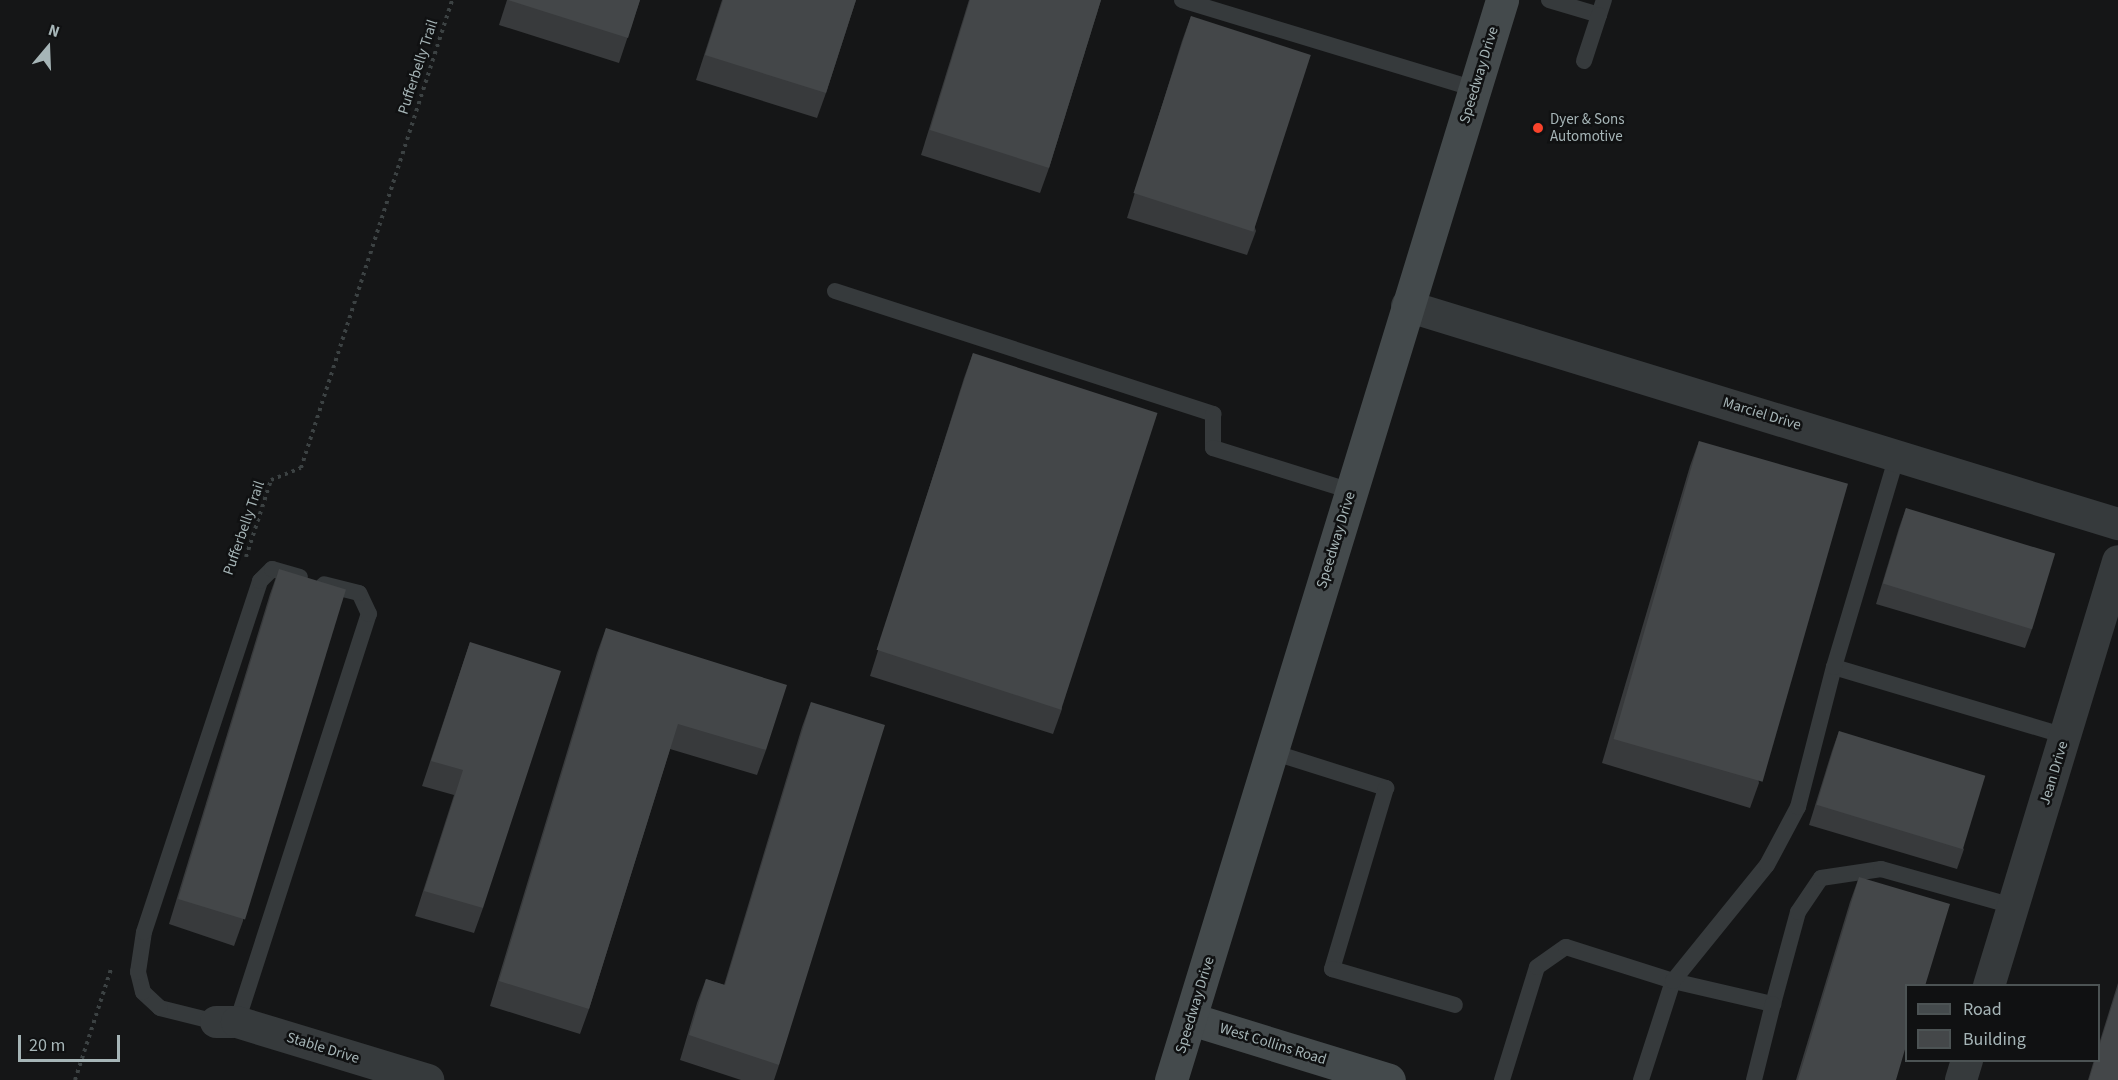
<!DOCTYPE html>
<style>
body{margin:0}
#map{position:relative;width:2118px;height:1080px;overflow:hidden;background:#151617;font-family:"Source Sans 3",sans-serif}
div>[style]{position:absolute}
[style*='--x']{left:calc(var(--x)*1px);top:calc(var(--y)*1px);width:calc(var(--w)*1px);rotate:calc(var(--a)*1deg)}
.path>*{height:4px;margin-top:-2px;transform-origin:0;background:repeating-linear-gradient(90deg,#3c4243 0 3px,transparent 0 7.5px)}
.lane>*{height:16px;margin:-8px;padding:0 8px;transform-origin:8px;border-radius:8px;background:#363a3c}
.street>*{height:32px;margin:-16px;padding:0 16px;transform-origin:16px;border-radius:16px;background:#363a3c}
.secondary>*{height:33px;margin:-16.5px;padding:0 16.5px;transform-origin:16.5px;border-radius:16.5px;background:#444a4c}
.wall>*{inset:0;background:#383a3c}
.building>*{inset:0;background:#444749;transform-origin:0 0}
.dots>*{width:16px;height:16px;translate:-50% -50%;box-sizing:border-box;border:3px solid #101112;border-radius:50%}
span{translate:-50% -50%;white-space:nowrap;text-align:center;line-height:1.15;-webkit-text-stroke:5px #101112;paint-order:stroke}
.street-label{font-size:15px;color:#a6b5b7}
.poi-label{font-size:15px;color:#a6b5b7}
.left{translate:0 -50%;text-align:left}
.legend{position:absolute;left:1905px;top:984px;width:195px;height:78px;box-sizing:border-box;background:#101112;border:2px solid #4c5354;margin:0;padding:8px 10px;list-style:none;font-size:18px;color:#a6b5b7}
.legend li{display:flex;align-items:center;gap:12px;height:30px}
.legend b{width:30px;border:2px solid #4c5354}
.north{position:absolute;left:18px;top:18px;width:60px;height:60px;-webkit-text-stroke:4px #101112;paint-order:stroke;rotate:19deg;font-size:16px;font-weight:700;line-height:24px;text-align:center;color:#a6b5b7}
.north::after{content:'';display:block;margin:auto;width:21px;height:27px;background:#a6b5b7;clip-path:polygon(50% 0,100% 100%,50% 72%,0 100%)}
.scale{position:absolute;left:18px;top:1035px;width:102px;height:27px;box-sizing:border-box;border:3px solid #a6b5b7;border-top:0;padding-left:8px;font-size:18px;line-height:21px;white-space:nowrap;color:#a6b5b7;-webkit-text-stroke:4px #101112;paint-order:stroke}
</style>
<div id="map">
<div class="path">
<div style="--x:246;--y:557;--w:81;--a:-72"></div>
<div style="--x:271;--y:480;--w:32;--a:-22"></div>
<div style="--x:301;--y:468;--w:492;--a:-72.1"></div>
<div style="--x:75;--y:1080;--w:117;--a:-72"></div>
</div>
<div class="lane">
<div style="--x:1182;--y:0;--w:306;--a:16.9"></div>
<div style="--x:1549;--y:0;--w:52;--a:16.7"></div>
<div style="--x:1599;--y:15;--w:16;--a:-72"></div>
<div style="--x:1584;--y:61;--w:48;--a:-71.9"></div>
<div style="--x:835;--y:291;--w:398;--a:18"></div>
<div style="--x:1213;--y:414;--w:34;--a:90"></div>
<div style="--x:1213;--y:448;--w:145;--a:17.3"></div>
<div style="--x:1834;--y:667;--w:241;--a:16.6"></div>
<div style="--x:1272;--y:752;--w:120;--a:17.5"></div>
<div style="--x:1386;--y:788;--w:189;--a:106.6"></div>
<div style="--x:1332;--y:969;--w:128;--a:16.3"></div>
<div style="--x:216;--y:1022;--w:58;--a:-166"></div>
<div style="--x:160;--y:1008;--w:23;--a:-137"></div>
<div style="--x:143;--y:992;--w:21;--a:-104"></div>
<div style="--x:138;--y:972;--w:40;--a:-81.5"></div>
<div style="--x:144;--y:932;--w:370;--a:-71.7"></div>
<div style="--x:260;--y:581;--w:17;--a:-45"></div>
<div style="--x:272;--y:569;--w:29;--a:16"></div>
<div style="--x:237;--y:1022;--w:429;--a:-72.1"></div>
<div style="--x:369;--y:614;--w:23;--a:-115"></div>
<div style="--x:359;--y:593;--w:36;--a:-166"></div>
<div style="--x:1502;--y:1080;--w:118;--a:-72.8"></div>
<div style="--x:1537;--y:967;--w:35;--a:-35"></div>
<div style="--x:1566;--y:947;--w:112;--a:17.6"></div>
<div style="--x:1673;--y:981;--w:103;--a:13"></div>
<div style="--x:1773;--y:1004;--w:95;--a:-74.8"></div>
<div style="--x:1798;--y:912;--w:41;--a:-55.9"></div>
<div style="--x:1821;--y:878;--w:61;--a:-8.5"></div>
<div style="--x:1881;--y:869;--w:137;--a:15.7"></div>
<div style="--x:1641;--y:1080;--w:104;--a:-72.1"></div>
<div style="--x:1673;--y:981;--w:149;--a:-51"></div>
<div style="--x:1767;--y:865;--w:66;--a:-61.9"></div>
<div style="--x:1798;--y:807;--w:145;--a:-75.6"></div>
<div style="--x:1834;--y:667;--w:221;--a:-73.4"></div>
<div style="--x:1754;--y:1080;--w:78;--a:-76"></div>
</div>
<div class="street">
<div style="--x:1407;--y:306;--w:744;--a:17.05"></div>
<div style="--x:1989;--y:986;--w:444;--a:-73.1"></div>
<div style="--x:216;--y:1022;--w:21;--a:0"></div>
<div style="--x:237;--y:1022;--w:200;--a:16.9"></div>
<div style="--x:1961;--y:1080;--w:21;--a:-73"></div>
</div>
<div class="secondary">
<div style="--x:1191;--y:1019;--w:207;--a:17.1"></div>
<div style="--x:1171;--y:1080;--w:1130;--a:-72.96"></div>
</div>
<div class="wall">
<div style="clip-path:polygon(507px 0,640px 0,619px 63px,499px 25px)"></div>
<div style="clip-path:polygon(722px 0,856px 0,826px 93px,817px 118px,696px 80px)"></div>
<div style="clip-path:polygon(969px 0,1101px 0,1049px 168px,1040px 193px,921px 155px)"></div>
<div style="clip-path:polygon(1191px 16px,1256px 231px,1247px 255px,1127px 218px,1182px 41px)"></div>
<div style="clip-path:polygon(973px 353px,1062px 709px,1053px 734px,870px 676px,964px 378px)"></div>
<div style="clip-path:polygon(1699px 441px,1759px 783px,1750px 808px,1602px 763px,1690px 466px)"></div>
<div style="clip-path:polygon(1906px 508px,2032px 629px,2025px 648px,1876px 604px,1899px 528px)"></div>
<div style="clip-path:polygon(279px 569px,243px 921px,234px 946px,169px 924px,270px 594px)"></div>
<div style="clip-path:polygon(606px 628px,766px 750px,757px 775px,670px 749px,589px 1009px,580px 1034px,490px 1006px,597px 653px)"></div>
<div style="clip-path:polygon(470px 642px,483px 908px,474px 933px,415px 916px,454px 795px,422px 786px)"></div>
<div style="clip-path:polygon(811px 702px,779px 1065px,774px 1080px,741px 1080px,680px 1060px,697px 1003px,706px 979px,724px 985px,802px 727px)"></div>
<div style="clip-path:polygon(1839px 731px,1964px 849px,1957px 869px,1809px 825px,1832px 751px)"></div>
<div style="clip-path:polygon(1859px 877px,1896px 1080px,1796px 1080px,1850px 902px)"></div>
<div style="clip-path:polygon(2118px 983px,2118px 1080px,2088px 1080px,2094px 1060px,2098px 1060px,2098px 1047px)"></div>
</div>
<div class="building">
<div style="clip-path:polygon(508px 0,640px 0,628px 38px)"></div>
<div style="clip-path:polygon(723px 0,856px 0,826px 93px,705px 55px)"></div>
<div style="clip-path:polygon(970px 0,1101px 0,1049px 168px,930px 130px)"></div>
<div style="left:1191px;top:16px;width:126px;height:186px;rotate:18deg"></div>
<div style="left:973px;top:353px;width:194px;height:312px;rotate:18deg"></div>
<div style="left:1699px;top:441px;width:155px;height:310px;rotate:16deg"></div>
<div style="left:1906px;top:508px;width:156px;height:79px;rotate:17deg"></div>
<div style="left:279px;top:569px;width:70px;height:345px;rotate:17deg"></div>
<div style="clip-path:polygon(606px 628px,787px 685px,766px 750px,678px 724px,589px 1009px,499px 981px)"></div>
<div style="clip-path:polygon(470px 642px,561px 671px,483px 908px,424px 891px,463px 770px,431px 761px)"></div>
<div style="clip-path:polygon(811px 702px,885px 725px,779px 1065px,689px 1035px,706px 979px,725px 985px)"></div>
<div style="left:1839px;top:731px;width:153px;height:77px;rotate:17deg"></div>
<div style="clip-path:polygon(1859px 877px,1950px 904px,1925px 986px,1906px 986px,1906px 1046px,1896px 1080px,1798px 1080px)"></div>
<div style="clip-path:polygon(2118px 987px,2118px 1080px,2089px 1080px,2095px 1060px,2098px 1060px,2098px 1050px)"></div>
</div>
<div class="dots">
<div style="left:1538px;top:128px;background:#f9432b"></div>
</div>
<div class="street-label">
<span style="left:418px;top:67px;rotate:-72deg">Pufferbelly Trail</span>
<span style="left:1479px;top:75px;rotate:-73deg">Speedway Drive</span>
<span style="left:1762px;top:414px;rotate:17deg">Marciel Drive</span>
<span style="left:244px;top:528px;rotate:-71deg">Pufferbelly Trail</span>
<span style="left:1336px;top:540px;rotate:-73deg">Speedway Drive</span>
<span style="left:2054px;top:773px;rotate:-73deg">Jean Drive</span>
<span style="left:1195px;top:1005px;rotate:-73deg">Speedway Drive</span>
<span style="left:1273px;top:1044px;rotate:17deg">West Collins Road</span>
<span style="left:323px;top:1048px;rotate:17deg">Stable Drive</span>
</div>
<div class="poi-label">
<span class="left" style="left:1550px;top:128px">Dyer &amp; Sons<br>Automotive</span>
</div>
<ul class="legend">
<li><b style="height:8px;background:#444a4c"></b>Road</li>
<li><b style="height:16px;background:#444749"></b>Building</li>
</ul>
<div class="north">N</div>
<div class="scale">20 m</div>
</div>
